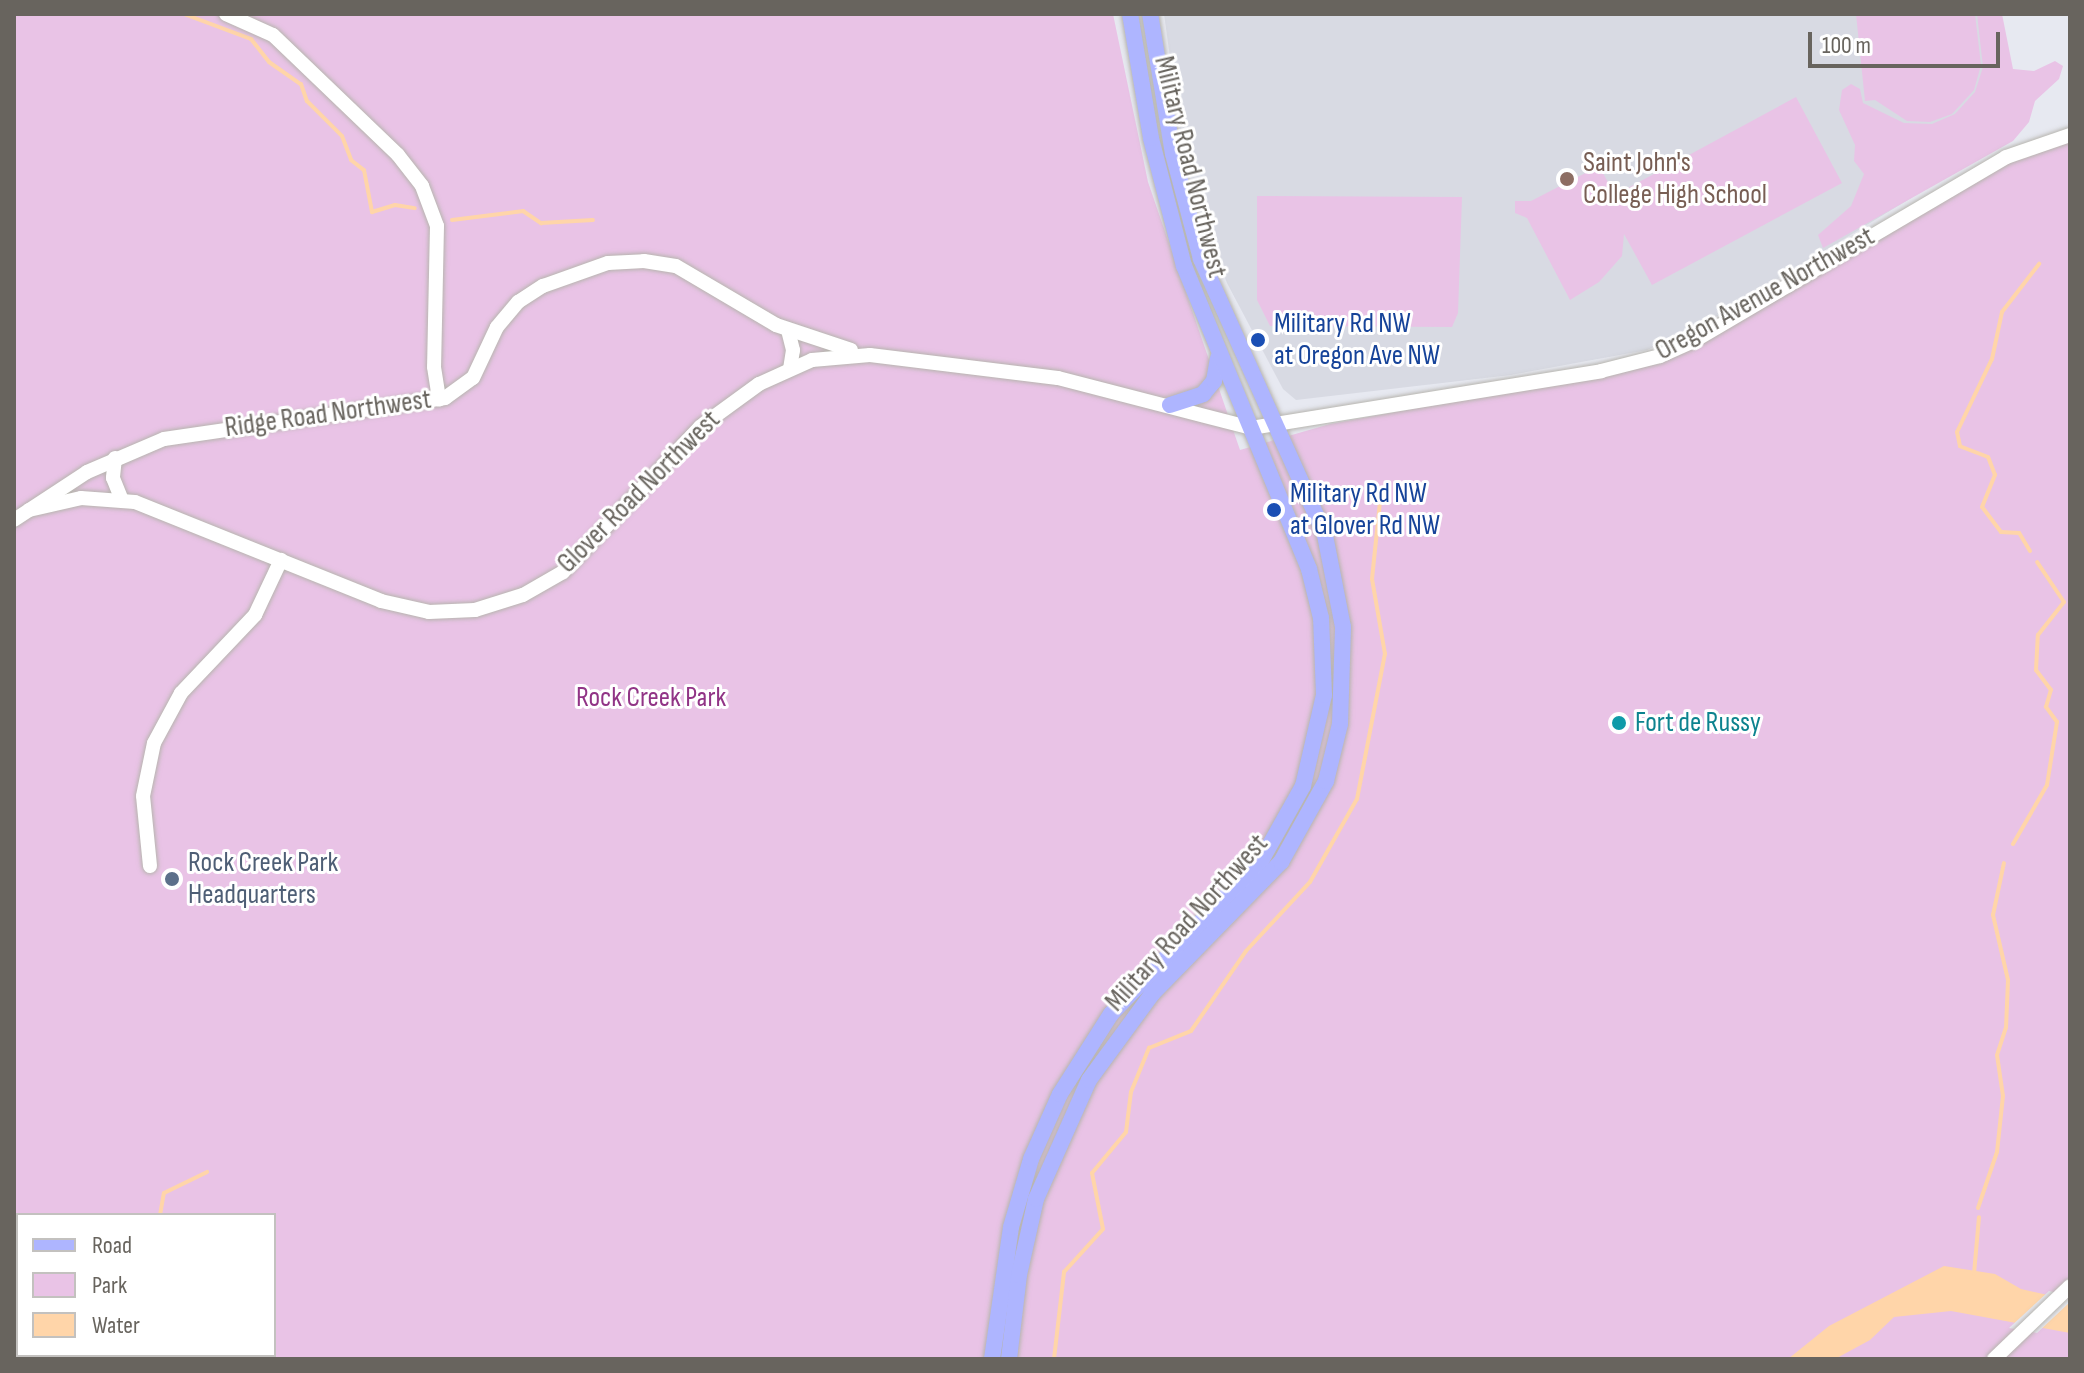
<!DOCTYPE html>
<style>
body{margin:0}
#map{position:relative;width:2084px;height:1373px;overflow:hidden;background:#e7e9f1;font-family:"Sofia Sans Condensed",sans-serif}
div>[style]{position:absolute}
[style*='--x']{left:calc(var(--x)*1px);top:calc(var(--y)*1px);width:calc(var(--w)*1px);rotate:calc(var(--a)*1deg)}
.education>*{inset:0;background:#d8dae3}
.green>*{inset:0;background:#e9c3e6}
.water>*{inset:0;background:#ffd5a9}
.pier>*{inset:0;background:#e7e9f1}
.stream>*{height:4px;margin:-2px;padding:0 2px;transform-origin:2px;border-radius:2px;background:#ffd5a9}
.roads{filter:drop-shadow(0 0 2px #b7b5af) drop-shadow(0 0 2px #b7b5af)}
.minor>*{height:14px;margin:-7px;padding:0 7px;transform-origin:7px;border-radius:7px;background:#fff}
.major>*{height:16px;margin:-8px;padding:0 8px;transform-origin:8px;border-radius:8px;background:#aeb5ff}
.dots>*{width:22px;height:22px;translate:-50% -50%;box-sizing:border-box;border:4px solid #fff;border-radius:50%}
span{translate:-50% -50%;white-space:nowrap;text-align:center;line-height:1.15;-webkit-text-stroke:6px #fff;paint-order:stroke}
.education-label{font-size:28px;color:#785e54}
.left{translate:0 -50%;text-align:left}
.street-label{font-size:28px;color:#68645e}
.transit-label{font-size:28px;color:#164399}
.park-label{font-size:28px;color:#913486}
.culture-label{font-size:28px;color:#0d838f}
.service-label{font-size:28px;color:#4e5e75}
.frame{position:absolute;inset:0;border:16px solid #68645e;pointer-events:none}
.legend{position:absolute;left:16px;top:1213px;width:260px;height:144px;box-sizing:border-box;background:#fff;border:2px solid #c3c1bf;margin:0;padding:10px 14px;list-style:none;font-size:24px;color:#68645e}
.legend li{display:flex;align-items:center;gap:16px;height:40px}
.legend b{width:40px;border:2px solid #c3c1bf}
.scale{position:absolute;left:1808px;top:32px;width:192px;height:36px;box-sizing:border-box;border:4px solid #68645e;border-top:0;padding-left:10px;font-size:24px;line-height:28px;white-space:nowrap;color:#68645e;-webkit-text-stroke:6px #fff;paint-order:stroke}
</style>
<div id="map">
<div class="education">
<div style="clip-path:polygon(1164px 14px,1982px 14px,2003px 142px,1701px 326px,1647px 350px,1511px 375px,1296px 400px,1283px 389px,1227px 283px,1201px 217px,1181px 137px)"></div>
</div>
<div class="green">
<div style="clip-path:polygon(evenodd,14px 14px,1113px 14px,1148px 182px,1240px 450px,1330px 424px,1659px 364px,2023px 155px,2070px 140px,2070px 1359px,14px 1359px,14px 14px,18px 1215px,274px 1215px,274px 1355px,18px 1355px,18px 1215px)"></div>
<div style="clip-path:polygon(1856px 14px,1975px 14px,1981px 65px,1974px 90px,1952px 114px,1930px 122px,1907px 121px,1875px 100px,1865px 101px)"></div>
<div style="clip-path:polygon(1977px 14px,2002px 14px,2013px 69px,2034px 71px,2055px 61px,2063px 66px,2059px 79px,2035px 101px,2029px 122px,2013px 141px,1823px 248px,1818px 235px,1851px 206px,1864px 174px,1854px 161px,1855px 145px,1839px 110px,1842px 90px,1851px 84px,1860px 89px,1863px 103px,1904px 123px,1932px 124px,1955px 114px,1975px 92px,1983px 67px)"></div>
<div style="clip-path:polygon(1796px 97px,1842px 183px,1652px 285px,1624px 234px,1622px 256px,1599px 282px,1570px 300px,1527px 218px,1515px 213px,1515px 201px,1531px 201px,1599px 166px,1615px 195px)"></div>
<div style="clip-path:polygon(1257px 196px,1462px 197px,1458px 313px,1452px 327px,1270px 326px,1257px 300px)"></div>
</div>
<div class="water">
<div style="clip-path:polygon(1944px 1266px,1995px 1274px,2021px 1289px,2070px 1300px,2070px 1333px,1951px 1311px,1894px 1317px,1870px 1340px,1835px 1359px,1788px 1359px,1829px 1326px)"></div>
</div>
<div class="pier">
<div style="clip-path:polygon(2049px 1291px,2070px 1296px,2070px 1302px,2037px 1333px,2009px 1328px)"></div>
</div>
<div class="stream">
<div style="--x:184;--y:14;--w:72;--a:20.5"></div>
<div style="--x:251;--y:39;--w:29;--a:52"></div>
<div style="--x:269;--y:62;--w:39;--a:35"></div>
<div style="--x:301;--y:84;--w:18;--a:71"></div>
<div style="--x:307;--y:101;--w:49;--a:45"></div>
<div style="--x:342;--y:136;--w:26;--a:69"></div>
<div style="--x:351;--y:160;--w:16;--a:38"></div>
<div style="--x:364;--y:170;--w:43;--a:79.2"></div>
<div style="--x:372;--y:212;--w:24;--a:-17"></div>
<div style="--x:395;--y:205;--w:20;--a:9"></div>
<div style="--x:452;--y:220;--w:72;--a:-7.2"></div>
<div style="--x:523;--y:211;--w:22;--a:34"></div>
<div style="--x:541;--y:223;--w:52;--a:-3.3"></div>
<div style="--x:2030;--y:551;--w:21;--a:-121"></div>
<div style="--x:2019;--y:533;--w:18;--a:-177"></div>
<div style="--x:2001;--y:532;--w:31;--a:-127"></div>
<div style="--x:1982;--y:507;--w:35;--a:-68"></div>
<div style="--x:1995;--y:475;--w:19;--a:-111"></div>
<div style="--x:1988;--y:457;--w:30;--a:-159"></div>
<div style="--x:1960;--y:446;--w:14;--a:-102"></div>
<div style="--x:1957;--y:432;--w:81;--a:-64.4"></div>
<div style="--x:1992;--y:359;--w:48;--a:-78"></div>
<div style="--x:2002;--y:312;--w:61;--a:-52.4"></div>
<div style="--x:2013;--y:844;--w:68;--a:-60"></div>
<div style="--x:2047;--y:785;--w:64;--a:-81"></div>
<div style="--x:2057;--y:722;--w:19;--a:-126"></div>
<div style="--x:2046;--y:707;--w:18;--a:-74"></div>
<div style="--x:2051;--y:690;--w:25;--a:-127"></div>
<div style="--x:2036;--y:670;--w:35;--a:-87"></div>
<div style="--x:2038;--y:635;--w:42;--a:-51.8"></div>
<div style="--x:2064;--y:602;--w:48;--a:-124"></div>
<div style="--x:1978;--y:1208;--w:59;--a:-71.3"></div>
<div style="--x:1997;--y:1152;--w:56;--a:-83.9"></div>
<div style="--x:2003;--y:1096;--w:41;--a:-98.3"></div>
<div style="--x:1997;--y:1055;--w:28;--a:-72"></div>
<div style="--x:2006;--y:1028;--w:48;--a:-87.6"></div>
<div style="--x:2008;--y:980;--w:67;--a:-103"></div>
<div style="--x:1993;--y:915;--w:53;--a:-78.1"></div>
<div style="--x:160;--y:1215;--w:22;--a:-80"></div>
<div style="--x:164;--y:1193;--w:48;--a:-26"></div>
<div style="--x:1974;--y:1274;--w:57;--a:-85"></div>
<div style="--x:72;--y:1355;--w:7;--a:34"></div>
<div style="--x:55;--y:1359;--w:9;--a:-27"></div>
<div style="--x:99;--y:1359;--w:8;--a:-30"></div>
<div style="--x:1054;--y:1359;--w:88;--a:-83.4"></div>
<div style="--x:1064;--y:1272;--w:58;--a:-47.8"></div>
<div style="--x:1103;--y:1229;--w:57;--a:-101.1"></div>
<div style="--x:1092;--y:1173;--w:53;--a:-50.3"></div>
<div style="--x:1126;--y:1132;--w:40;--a:-82.9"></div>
<div style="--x:1131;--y:1092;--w:48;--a:-67.8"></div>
<div style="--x:1149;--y:1048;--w:45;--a:-22"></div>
<div style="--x:1191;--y:1031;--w:97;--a:-55.5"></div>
<div style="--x:1246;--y:951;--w:94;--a:-47.2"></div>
<div style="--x:1310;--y:882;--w:95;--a:-60.5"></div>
<div style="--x:1357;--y:799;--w:148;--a:-79.1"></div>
<div style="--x:1385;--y:654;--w:76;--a:-99.8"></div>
<div style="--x:1372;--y:579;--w:78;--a:-84.1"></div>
</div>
<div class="roads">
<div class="minor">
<div style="--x:226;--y:14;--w:51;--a:24.1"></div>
<div style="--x:273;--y:35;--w:173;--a:43.8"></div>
<div style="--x:398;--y:155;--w:39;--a:52"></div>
<div style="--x:422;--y:186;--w:43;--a:69.4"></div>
<div style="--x:437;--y:226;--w:141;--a:91.2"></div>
<div style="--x:434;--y:367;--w:33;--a:81"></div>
<div style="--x:788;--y:330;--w:21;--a:76"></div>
<div style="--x:793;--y:350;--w:18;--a:99"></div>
<div style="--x:115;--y:458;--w:20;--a:96"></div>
<div style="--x:113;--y:478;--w:24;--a:68"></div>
<div style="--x:29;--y:510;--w:53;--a:-13"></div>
<div style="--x:81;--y:498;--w:54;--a:4.2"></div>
<div style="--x:135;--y:502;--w:265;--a:21.9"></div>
<div style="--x:381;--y:601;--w:49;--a:12.9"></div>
<div style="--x:429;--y:612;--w:46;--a:-2.5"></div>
<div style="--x:475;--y:610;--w:50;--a:-17.4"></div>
<div style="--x:523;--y:595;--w:46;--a:-29.9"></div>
<div style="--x:563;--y:572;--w:199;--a:-46.6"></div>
<div style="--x:700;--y:427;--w:73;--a:-36.1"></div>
<div style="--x:759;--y:384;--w:58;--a:-24.4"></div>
<div style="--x:812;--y:360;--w:58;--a:-4.9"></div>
<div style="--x:870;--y:355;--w:189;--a:7"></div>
<div style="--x:1058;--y:378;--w:199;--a:14.5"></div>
<div style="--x:1251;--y:428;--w:355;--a:-9.2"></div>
<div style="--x:1601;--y:371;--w:61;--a:-14.3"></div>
<div style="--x:1660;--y:356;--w:37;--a:-24"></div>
<div style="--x:1694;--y:341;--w:362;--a:-30.5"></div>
<div style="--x:2006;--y:157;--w:68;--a:-19"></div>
<div style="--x:14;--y:520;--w:87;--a:-33.3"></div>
<div style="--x:87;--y:472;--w:84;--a:-23.2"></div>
<div style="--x:164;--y:439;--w:284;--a:-8.3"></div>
<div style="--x:445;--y:398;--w:34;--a:-36"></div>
<div style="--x:473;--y:378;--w:56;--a:-64.8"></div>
<div style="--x:497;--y:327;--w:33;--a:-50"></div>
<div style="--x:518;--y:302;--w:30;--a:-33"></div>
<div style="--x:543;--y:286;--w:69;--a:-19.5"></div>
<div style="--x:608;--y:263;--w:36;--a:-3"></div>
<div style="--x:644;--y:261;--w:32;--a:9"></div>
<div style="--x:676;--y:266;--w:116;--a:30.5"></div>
<div style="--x:776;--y:325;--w:79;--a:18.4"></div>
<div style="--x:150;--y:866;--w:70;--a:-95.7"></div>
<div style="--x:143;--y:796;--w:54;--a:-78.3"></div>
<div style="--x:154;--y:743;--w:57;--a:-61.6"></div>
<div style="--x:181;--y:693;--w:108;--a:-46.5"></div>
<div style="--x:255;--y:615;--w:61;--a:-64.7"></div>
<div style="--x:1994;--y:1359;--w:105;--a:-43.8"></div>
</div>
<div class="major">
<div style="--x:1170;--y:405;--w:35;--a:-18"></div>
<div style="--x:1203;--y:394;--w:17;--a:-50"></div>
<div style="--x:1214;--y:381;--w:23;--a:-80"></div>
<div style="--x:992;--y:1359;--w:133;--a:-81.8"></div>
<div style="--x:1011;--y:1227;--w:71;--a:-73.6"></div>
<div style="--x:1031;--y:1159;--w:71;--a:-66"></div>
<div style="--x:1060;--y:1094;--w:95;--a:-57.5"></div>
<div style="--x:1111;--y:1014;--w:216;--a:-45.7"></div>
<div style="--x:1262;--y:859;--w:84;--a:-60.7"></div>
<div style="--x:1303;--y:786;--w:93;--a:-77"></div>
<div style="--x:1324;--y:695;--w:77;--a:-92.2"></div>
<div style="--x:1321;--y:618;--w:50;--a:-103.8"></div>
<div style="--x:1309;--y:569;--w:328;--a:-112.4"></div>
<div style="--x:1184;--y:266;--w:132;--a:-104.5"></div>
<div style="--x:1151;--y:138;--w:126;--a:-99.6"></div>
<div style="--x:1009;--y:1359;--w:85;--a:-83.2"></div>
<div style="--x:1019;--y:1275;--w:78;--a:-77.4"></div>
<div style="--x:1036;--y:1199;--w:130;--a:-66"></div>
<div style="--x:1089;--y:1080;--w:107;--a:-53.8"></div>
<div style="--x:1152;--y:994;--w:185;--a:-45.7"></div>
<div style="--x:1281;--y:862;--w:93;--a:-60.9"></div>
<div style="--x:1326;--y:781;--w:59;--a:-76.2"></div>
<div style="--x:1340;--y:724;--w:97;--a:-88.2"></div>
<div style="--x:1343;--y:627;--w:94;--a:-101.1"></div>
<div style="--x:1325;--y:535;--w:303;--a:-114.2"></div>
<div style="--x:1201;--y:259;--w:109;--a:-104.9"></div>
<div style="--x:1173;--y:154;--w:142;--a:-99.3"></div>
</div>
</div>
<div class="dots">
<div style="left:1567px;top:179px;background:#8d6e63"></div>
<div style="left:1258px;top:340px;background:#1a4fb4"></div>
<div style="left:1274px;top:510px;background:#1a4fb4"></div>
<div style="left:1619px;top:723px;background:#0f9aa8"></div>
<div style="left:172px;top:879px;background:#5c6f8a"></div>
</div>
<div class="education-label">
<span class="left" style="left:1583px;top:179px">Saint John's<br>College High School</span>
</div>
<div class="street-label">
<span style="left:1190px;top:167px;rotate:76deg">Military Road Northwest</span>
<span style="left:1765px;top:294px;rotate:-29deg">Oregon Avenue Northwest</span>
<span style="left:328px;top:414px;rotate:-8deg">Ridge Road Northwest</span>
<span style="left:639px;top:492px;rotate:-45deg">Glover Road Northwest</span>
<span style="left:1187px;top:923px;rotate:-48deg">Military Road Northwest</span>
</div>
<div class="transit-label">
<span class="left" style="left:1274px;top:340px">Military Rd NW<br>at Oregon Ave NW</span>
<span class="left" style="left:1290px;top:510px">Military Rd NW<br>at Glover Rd NW</span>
</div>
<div class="park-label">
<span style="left:651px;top:698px">Rock Creek Park</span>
</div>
<div class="culture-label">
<span class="left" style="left:1635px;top:723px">Fort de Russy</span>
</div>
<div class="service-label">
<span class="left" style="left:188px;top:879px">Rock Creek Park<br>Headquarters</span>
</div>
<div class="frame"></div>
<ul class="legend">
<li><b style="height:10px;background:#aeb5ff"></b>Road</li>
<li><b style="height:22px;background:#e9c3e6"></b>Park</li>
<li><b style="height:22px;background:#ffd5a9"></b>Water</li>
</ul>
<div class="scale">100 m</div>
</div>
